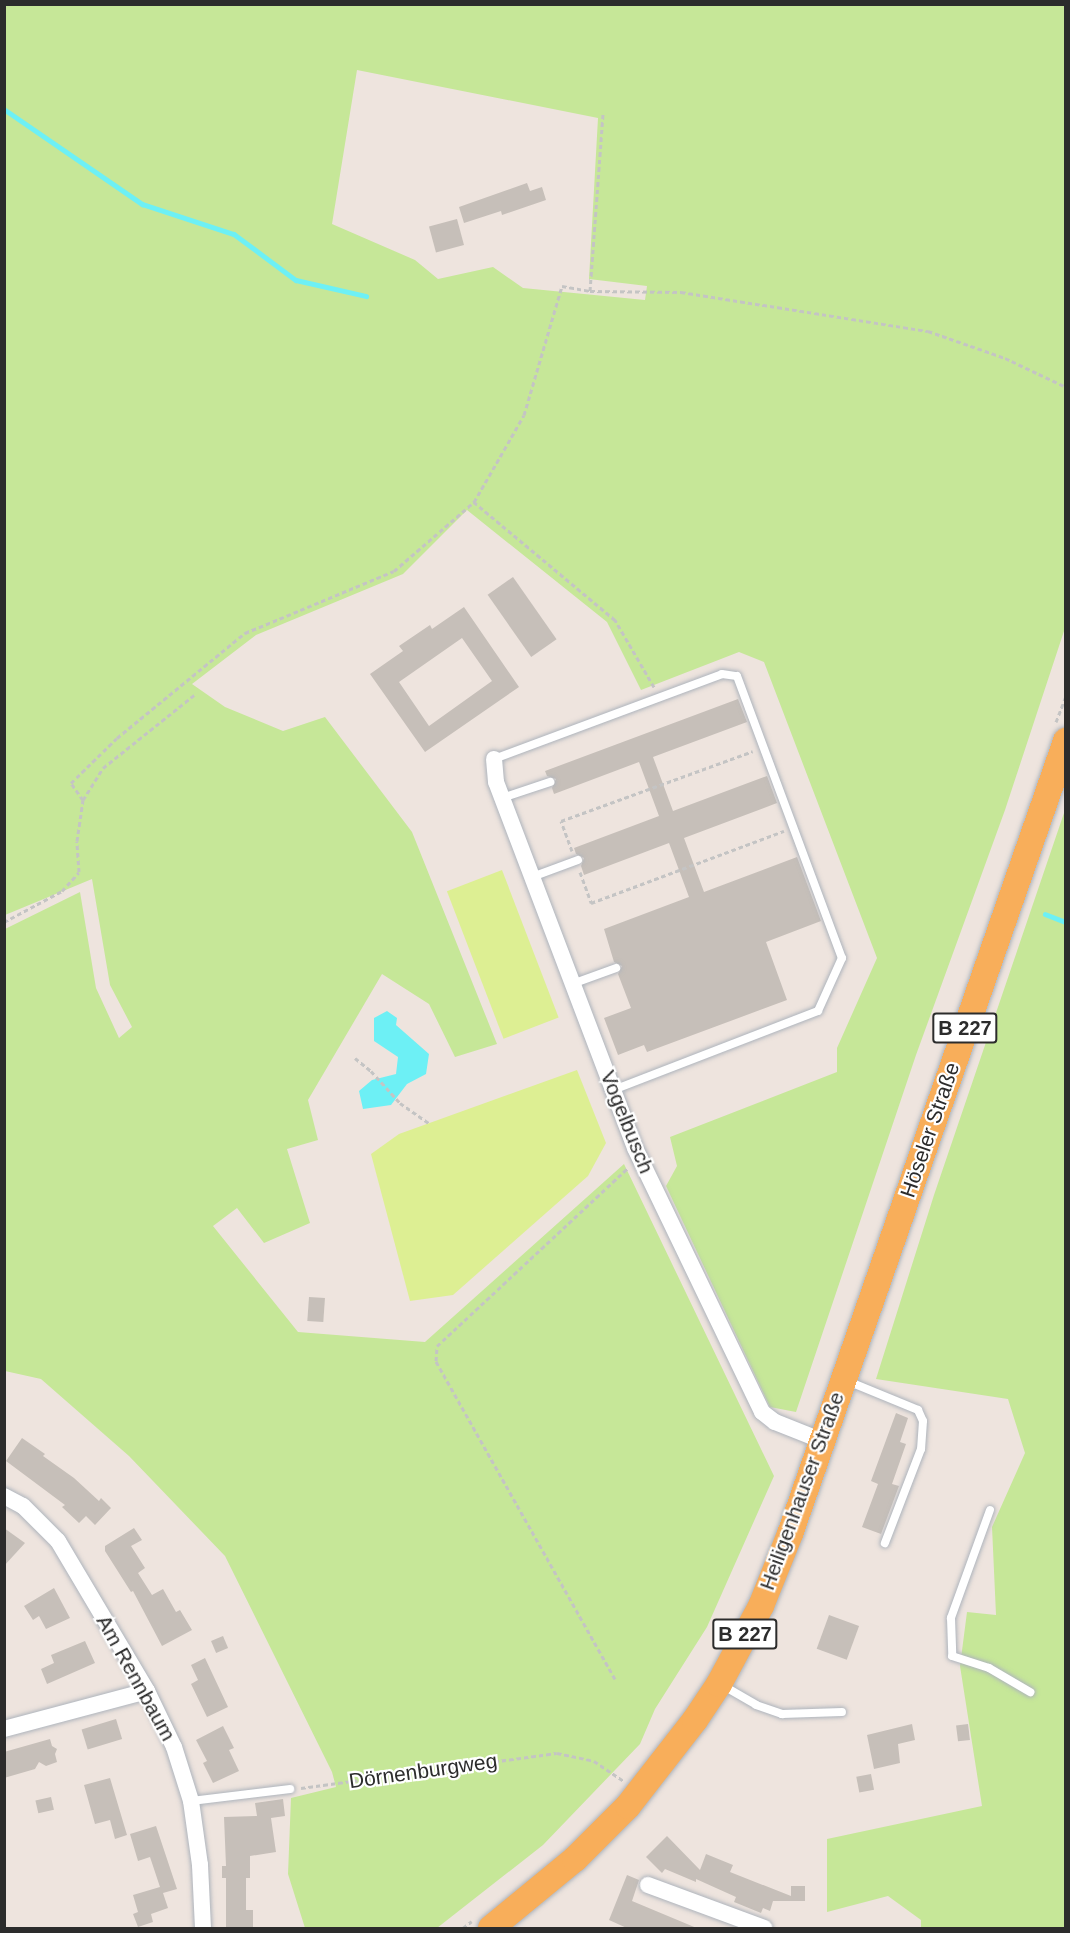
<!DOCTYPE html>
<meta charset="utf-8">
<style>
body{margin:0}
#map{position:relative;width:1070px;height:1933px;overflow:hidden;background:#eee4de;font-family:Arial,sans-serif}
div>[style]{position:absolute}
[style*='--x']{left:calc(var(--x)*1px);top:calc(var(--y)*1px);width:calc(var(--w)*1px);rotate:calc(var(--a)*1deg)}
.green>*{inset:0;background:#c6e798}
.pitch>*{inset:0;background:#ddef93;transform-origin:0 0}
.water>*{inset:0;background:#6df0f5}
.stream>*{height:4.5px;margin:-2.25px;padding:0 2.25px;transform-origin:2.25px;border-radius:2.25px;background:#6df0f5}
.building>*{inset:0;background:#c6bfb9;transform-origin:0 0}
.path>*{height:3px;margin-top:-1.5px;transform-origin:0;background:repeating-linear-gradient(90deg,#c4c4c4 0 4.5px,transparent 0 7.5px)}
.roads{filter:drop-shadow(0 0 2px #aeb4bc) drop-shadow(0 0 2px #aeb4bc)}
.lane>*{height:8px;margin:-4px;padding:0 4px;transform-origin:4px;border-radius:4px;background:#fff}
.street>*{height:16px;margin:-8px;padding:0 8px;transform-origin:8px;border-radius:8px;background:#fff}
.primary>*{height:26px;margin:-13px;padding:0 13px;transform-origin:13px;border-radius:13px;background:#f8ae5a}
span{translate:-50% -50%;white-space:nowrap;text-align:center;line-height:1.15;-webkit-text-stroke:4.5px #fff;paint-order:stroke}
.shield-label span{padding:2px 4px;background:#fff;border:2px solid;border-radius:4px;-webkit-text-stroke-width:0}
.shield-label{font-size:20px;color:#2c2c2c;font-weight:700}
.street-label{font-size:21px;color:#2c2c2c}
.frame{position:absolute;inset:0;border:6px solid #2c2c2c;pointer-events:none}
</style>
<div id="map">
<div class="green">
<div style="clip-path:polygon(evenodd,4px 5px,1065px 5px,1065px 628px,1005px 810px,916px 1055px,796px 1412px,770px 1407px,666px 1186px,677px 1166px,670px 1137px,837px 1072px,837px 1048px,877px 958px,764px 662px,739px 652px,641px 690px,607px 622px,467px 510px,403px 574px,256px 635px,192px 684px,225px 707px,283px 731px,325px 717px,412px 832px,497px 1044px,455px 1057px,429px 1004px,382px 974px,308px 1100px,318px 1140px,287px 1149px,310px 1223px,264px 1243px,237px 1208px,213px 1226px,298px 1332px,425px 1342px,624px 1164px,774px 1476px,707px 1627px,655px 1709px,640px 1744px,543px 1845px,437px 1928px,305px 1928px,288px 1874px,291px 1798px,336px 1787px,332px 1772px,225px 1556px,129px 1456px,41px 1379px,5px 1371px,5px 929px,80px 892px,96px 988px,119px 1038px,132px 1027px,110px 985px,92px 879px,5px 915px,4px 5px,357px 70px,598px 118px,589px 279px,647px 286px,645px 300px,523px 288px,493px 267px,438px 279px,415px 260px,332px 224px,357px 70px)"></div>
<div style="clip-path:polygon(1065px 810px,1065px 1928px,921px 1928px,921px 1920px,888px 1896px,827px 1912px,827px 1839px,982px 1806px,960px 1666px,967px 1612px,996px 1615px,992px 1527px,1025px 1453px,1008px 1399px,876px 1379px,934px 1195px)"></div>
</div>
<div class="pitch">
<div style="left:502px;top:870px;width:158px;height:59px;rotate:69deg"></div>
<div style="clip-path:polygon(577px 1070px,606px 1143px,588px 1176px,453px 1295px,410px 1301px,371px 1154px,399px 1134px)"></div>
</div>
<div class="water">
<div style="clip-path:polygon(387px 1011px,397px 1018px,396px 1025px,429px 1054px,426px 1074px,407px 1084px,391px 1105px,363px 1109px,359px 1091px,372px 1080px,396px 1074px,398px 1057px,374px 1041px,374px 1018px)"></div>
</div>
<div class="stream">
<div style="--x:4;--y:109;--w:168;--a:34.5"></div>
<div style="--x:142;--y:204;--w:97;--a:18.1"></div>
<div style="--x:234;--y:234;--w:77;--a:36.6"></div>
<div style="--x:296;--y:280;--w:72;--a:12.9"></div>
<div style="--x:1045;--y:914;--w:22;--a:21"></div>
</div>
<div class="building">
<div style="clip-path:polygon(527px 183px,530px 191px,542px 187px,546px 200px,502px 215px,501px 211px,464px 223px,459px 207px)"></div>
<div style="left:457px;top:219px;width:27px;height:29px;rotate:75deg"></div>
<div style="left:513px;top:577px;width:76px;height:31px;rotate:55deg"></div>
<div style="clip-path:polygon(evenodd,464px 607px,519px 687px,425px 752px,370px 674px,403px 651px,399px 646px,430px 625px,432px 629px,464px 607px,462px 638px,492px 681px,429px 726px,399px 682px,462px 638px)"></div>
<div style="clip-path:polygon(738px 699px,747px 722px,653px 757px,673px 811px,767px 776px,777px 803px,684px 838px,704px 892px,797px 857px,821px 921px,766px 942px,787px 1000px,647px 1052px,644px 1045px,618px 1055px,604px 1018px,631px 1008px,618px 974px,622px 966px,614px 962px,604px 929px,689px 897px,669px 843px,584px 875px,581px 866px,584px 858px,576px 854px,574px 848px,659px 816px,639px 762px,554px 794px,552px 788px,556px 779px,547px 776px,545px 771px)"></div>
<div style="left:309px;top:1297px;width:16px;height:24px;rotate:4deg"></div>
<div style="clip-path:polygon(896px 1413px,908px 1418px,900px 1442px,906px 1444px,892px 1484px,899px 1486px,881px 1534px,862px 1527px,878px 1484px,871px 1481px)"></div>
<div style="clip-path:polygon(22px 1438px,45px 1454px,43px 1456px,74px 1478px,99px 1501px,101px 1498px,111px 1508px,95px 1525px,86px 1516px,79px 1523px,62px 1507px,65px 1505px,6px 1461px)"></div>
<div style="clip-path:polygon(4px 1528px,25px 1543px,4px 1566px)"></div>
<div style="clip-path:polygon(134px 1528px,142px 1540px,131px 1546px,145px 1568px,138px 1573px,152px 1595px,163px 1589px,176px 1612px,180px 1610px,192px 1630px,162px 1646px,133px 1591px,131px 1592px,105px 1551px,105px 1546px)"></div>
<div style="clip-path:polygon(54px 1588px,70px 1618px,46px 1629px,39px 1616px,33px 1620px,24px 1606px)"></div>
<div style="left:829px;top:1615px;width:32px;height:36px;rotate:20deg"></div>
<div style="left:223px;top:1636px;width:13px;height:13px;rotate:67deg"></div>
<div style="clip-path:polygon(85px 1641px,95px 1663px,47px 1684px,41px 1669px,54px 1663px,51px 1655px)"></div>
<div style="clip-path:polygon(205px 1658px,228px 1707px,207px 1717px,191px 1684px,198px 1680px,191px 1665px)"></div>
<div style="left:116px;top:1719px;width:21px;height:36px;rotate:73deg"></div>
<div style="clip-path:polygon(912px 1724px,915px 1740px,898px 1744px,900px 1763px,874px 1769px,867px 1735px)"></div>
<div style="left:968px;top:1724px;width:16px;height:12px;rotate:83deg"></div>
<div style="clip-path:polygon(223px 1726px,234px 1748px,229px 1750px,239px 1771px,213px 1783px,203px 1763px,207px 1761px,196px 1740px)"></div>
<div style="clip-path:polygon(50px 1739px,52px 1746px,57px 1749px,55px 1754px,57px 1762px,46px 1766px,39px 1762px,35px 1769px,4px 1778px,4px 1752px)"></div>
<div style="left:871px;top:1774px;width:16px;height:15px;rotate:79deg"></div>
<div style="clip-path:polygon(110px 1778px,127px 1835px,115px 1839px,110px 1820px,95px 1824px,84px 1785px)"></div>
<div style="left:51px;top:1797px;width:13px;height:16px;rotate:77deg"></div>
<div style="clip-path:polygon(283px 1799px,285px 1816px,271px 1818px,276px 1852px,250px 1856px,250px 1878px,246px 1878px,246px 1910px,253px 1910px,253px 1929px,226px 1929px,226px 1878px,222px 1878px,222px 1866px,226px 1866px,224px 1817px,257px 1816px,255px 1803px)"></div>
<div style="clip-path:polygon(156px 1826px,177px 1889px,163px 1893px,168px 1908px,151px 1914px,153px 1922px,138px 1927px,133px 1914px,138px 1912px,133px 1895px,160px 1887px,150px 1857px,138px 1861px,130px 1834px)"></div>
<div style="clip-path:polygon(667px 1836px,700px 1870px,706px 1854px,733px 1865px,730px 1872px,791px 1896px,791px 1886px,805px 1886px,805px 1901px,773px 1901px,770px 1911px,763px 1908px,761px 1913px,734px 1902px,736px 1897px,696px 1879px,696px 1882px,665px 1869px,662px 1873px,646px 1857px)"></div>
<div style="clip-path:polygon(627px 1875px,639px 1880px,632px 1901px,699px 1929px,629px 1929px,609px 1920px)"></div>
</div>
<div class="path">
<div style="--x:590;--y:291;--w:179;--a:-85.8"></div>
<div style="--x:654;--y:687;--w:78;--a:-120.2"></div>
<div style="--x:615;--y:620;--w:184;--a:-140.1"></div>
<div style="--x:474;--y:502;--w:100;--a:-60.1"></div>
<div style="--x:524;--y:415;--w:134;--a:-73.6"></div>
<div style="--x:562;--y:286;--w:28;--a:10"></div>
<div style="--x:590;--y:291;--w:91;--a:0.6"></div>
<div style="--x:681;--y:292;--w:250;--a:9"></div>
<div style="--x:928;--y:331;--w:82;--a:19.3"></div>
<div style="--x:1005;--y:358;--w:68;--a:25.4"></div>
<div style="--x:1056;--y:722;--w:28;--a:-69"></div>
<div style="--x:83;--y:800;--w:38;--a:-58"></div>
<div style="--x:103;--y:768;--w:117;--a:-38.7"></div>
<div style="--x:572;--y:851;--w:32;--a:-110"></div>
<div style="--x:561;--y:821;--w:204;--a:-20"></div>
<div style="--x:580;--y:872;--w:33;--a:70"></div>
<div style="--x:591;--y:903;--w:206;--a:-20.5"></div>
<div style="--x:4;--y:922;--w:66;--a:-28.1"></div>
<div style="--x:62;--y:891;--w:25;--a:-48"></div>
<div style="--x:79;--y:872;--w:31;--a:-94"></div>
<div style="--x:77;--y:841;--w:41;--a:-81.7"></div>
<div style="--x:83;--y:800;--w:21;--a:-125"></div>
<div style="--x:71;--y:783;--w:64;--a:-44.4"></div>
<div style="--x:117;--y:738;--w:166;--a:-39.4"></div>
<div style="--x:245;--y:633;--w:161;--a:-22.6"></div>
<div style="--x:394;--y:571;--w:106;--a:-40.8"></div>
<div style="--x:355;--y:1058;--w:21;--a:39"></div>
<div style="--x:371;--y:1071;--w:43;--a:47.8"></div>
<div style="--x:400;--y:1103;--w:35;--a:35"></div>
<div style="--x:615;--y:1679;--w:365;--a:-119.4"></div>
<div style="--x:436;--y:1361;--w:15;--a:-86"></div>
<div style="--x:437;--y:1346;--w:260;--a:-43"></div>
<div style="--x:301;--y:1788;--w:258;--a:-7.8"></div>
<div style="--x:557;--y:1753;--w:38;--a:12"></div>
<div style="--x:594;--y:1761;--w:36;--a:34"></div>
<div style="--x:463;--y:1928;--w:11;--a:-38"></div>
</div>
<div class="roads">
<div class="lane">
<div style="--x:494;--y:759;--w:243;--a:-20.4"></div>
<div style="--x:722;--y:674;--w:15;--a:8"></div>
<div style="--x:737;--y:676;--w:301;--a:69.6"></div>
<div style="--x:842;--y:958;--w:58;--a:114.4"></div>
<div style="--x:818;--y:1011;--w:220;--a:158.9"></div>
<div style="--x:502;--y:798;--w:51;--a:-18.4"></div>
<div style="--x:532;--y:877;--w:49;--a:-20.3"></div>
<div style="--x:572;--y:984;--w:47;--a:-20"></div>
<div style="--x:845;--y:1380;--w:79;--a:22.3"></div>
<div style="--x:918;--y:1410;--w:12;--a:66"></div>
<div style="--x:923;--y:1421;--w:28;--a:94"></div>
<div style="--x:921;--y:1449;--w:101;--a:111"></div>
<div style="--x:990;--y:1510;--w:115;--a:109.9"></div>
<div style="--x:951;--y:1618;--w:38;--a:88"></div>
<div style="--x:952;--y:1656;--w:39;--a:18"></div>
<div style="--x:989;--y:1668;--w:48;--a:30.3"></div>
<div style="--x:722;--y:1685;--w:39;--a:30"></div>
<div style="--x:756;--y:1705;--w:28;--a:19"></div>
<div style="--x:782;--y:1714;--w:60;--a:-1.9"></div>
<div style="--x:191;--y:1801;--w:100;--a:-6.9"></div>
</div>
<div class="street">
<div style="--x:494;--y:759;--w:23;--a:85"></div>
<div style="--x:496;--y:782;--w:392;--a:69.2"></div>
<div style="--x:635;--y:1148;--w:293;--a:64.3"></div>
<div style="--x:762;--y:1412;--w:16;--a:38"></div>
<div style="--x:775;--y:1422;--w:52;--a:21.6"></div>
<div style="--x:4;--y:1496;--w:21;--a:28"></div>
<div style="--x:23;--y:1506;--w:49;--a:45"></div>
<div style="--x:58;--y:1541;--w:174;--a:59.3"></div>
<div style="--x:147;--y:1691;--w:62;--a:64.3"></div>
<div style="--x:174;--y:1747;--w:57;--a:72.5"></div>
<div style="--x:191;--y:1801;--w:65;--a:82"></div>
<div style="--x:200;--y:1865;--w:63;--a:87.3"></div>
<div style="--x:4;--y:1729;--w:148;--a:-14.9"></div>
<div style="--x:648;--y:1885;--w:124;--a:20.3"></div>
</div>
<div class="primary">
<div style="--x:491;--y:1928;--w:109;--a:-39.4"></div>
<div style="--x:575;--y:1859;--w:75;--a:-45"></div>
<div style="--x:628;--y:1806;--w:109;--a:-52.1"></div>
<div style="--x:695;--y:1720;--w:43;--a:-56.3"></div>
<div style="--x:719;--y:1684;--w:89;--a:-61.7"></div>
<div style="--x:761;--y:1606;--w:78;--a:-68.1"></div>
<div style="--x:790;--y:1534;--w:840;--a:-70.81"></div>
</div>
</div>
<div class="shield-label">
<span style="left:965px;top:1028px">B 227</span>
<span style="left:745px;top:1634px">B 227</span>
</div>
<div class="street-label">
<span style="left:627px;top:1122px;rotate:68deg">Vogelbusch</span>
<span style="left:930px;top:1130px;rotate:-71deg">Höseler Straße</span>
<span style="left:802px;top:1491px;rotate:-70deg">Heiligenhauser Straße</span>
<span style="left:136px;top:1678px;rotate:61deg">Am Rennbaum</span>
<span style="left:423px;top:1771px;rotate:-8deg">Dörnenburgweg</span>
</div>
<div class="frame"></div>
</div>
